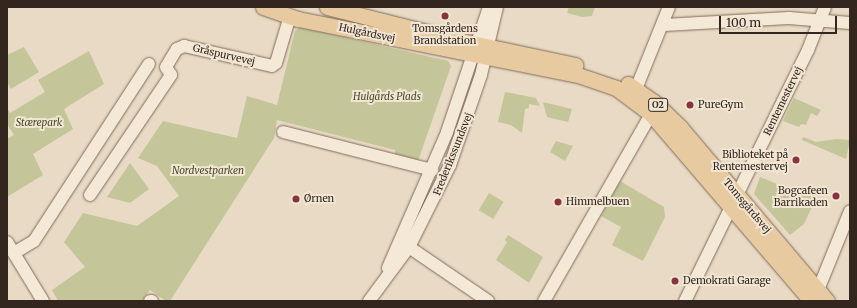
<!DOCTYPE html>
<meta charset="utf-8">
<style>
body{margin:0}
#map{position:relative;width:857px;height:308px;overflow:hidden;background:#e8dac4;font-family:Merriweather,serif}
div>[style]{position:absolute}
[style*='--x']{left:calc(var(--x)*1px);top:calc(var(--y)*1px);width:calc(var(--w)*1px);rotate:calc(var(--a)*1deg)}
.green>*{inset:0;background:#c4c599;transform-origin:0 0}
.roads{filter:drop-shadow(0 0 1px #816c5c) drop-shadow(0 0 1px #816c5c)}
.minor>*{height:12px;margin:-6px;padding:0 6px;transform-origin:6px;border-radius:6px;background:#f4e8d6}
.major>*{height:15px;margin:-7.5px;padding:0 7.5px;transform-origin:7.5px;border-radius:7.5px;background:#e8caa0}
.dots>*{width:11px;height:11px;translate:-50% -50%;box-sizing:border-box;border:2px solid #f1e5d3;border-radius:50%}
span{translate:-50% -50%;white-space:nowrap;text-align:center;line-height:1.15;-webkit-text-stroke:4px #f1e5d3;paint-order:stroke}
.shield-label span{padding:1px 3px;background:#f1e5d3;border:1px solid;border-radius:3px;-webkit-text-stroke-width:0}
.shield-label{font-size:9px;color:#33261f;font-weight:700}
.poi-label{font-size:10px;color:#33261f}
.left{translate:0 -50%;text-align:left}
.right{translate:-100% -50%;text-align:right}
.street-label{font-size:10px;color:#33261f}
.park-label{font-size:10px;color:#474d28;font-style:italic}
.frame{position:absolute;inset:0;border:8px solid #33261f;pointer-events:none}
.scale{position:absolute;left:719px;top:16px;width:118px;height:18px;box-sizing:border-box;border:2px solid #33261f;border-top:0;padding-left:5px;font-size:12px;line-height:14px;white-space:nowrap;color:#33261f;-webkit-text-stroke:3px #f1e5d3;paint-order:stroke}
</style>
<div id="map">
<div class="green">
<div style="clip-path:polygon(569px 7px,595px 7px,592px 16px,582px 17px,567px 13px)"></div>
<div style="clip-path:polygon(300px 27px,448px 61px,451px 66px,418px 161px,395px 155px,395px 150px,277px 120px,274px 138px,170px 301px,166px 301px,150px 290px,142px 301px,58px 301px,52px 290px,85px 267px,64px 242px,83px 213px,137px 226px,179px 196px,157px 166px,138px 158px,163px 121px,237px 138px,247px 96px,277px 105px,295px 31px)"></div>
<div style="clip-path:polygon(24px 47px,39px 72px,11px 89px,7px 82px,7px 55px)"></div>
<div style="clip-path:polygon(89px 51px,104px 84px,64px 109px,73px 129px,33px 154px,43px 175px,7px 197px,7px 139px,14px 135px,7px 124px,7px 108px,10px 113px,45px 92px,38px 80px)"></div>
<div style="clip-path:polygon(505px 92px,536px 98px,540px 106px,529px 104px,529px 108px,525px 109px,522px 133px,511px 125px,498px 122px)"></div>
<div style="clip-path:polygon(794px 98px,821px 110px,817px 116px,811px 113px,806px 125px,801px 124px,799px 127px,783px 121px)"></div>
<div style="clip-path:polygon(543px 102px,572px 109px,568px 122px,547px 117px)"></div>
<div style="clip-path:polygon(803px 137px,816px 142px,836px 139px,850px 140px,846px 159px,802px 140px)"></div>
<div style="clip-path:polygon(556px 141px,573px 146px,565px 161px,550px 152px)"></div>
<div style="clip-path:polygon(130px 163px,149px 189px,130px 203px,107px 197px)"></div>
<div style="clip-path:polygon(760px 177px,799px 193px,801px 189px,817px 196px,804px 224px,790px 235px,754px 194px)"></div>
<div style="clip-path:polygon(620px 181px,664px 207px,665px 217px,643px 261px,612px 245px,621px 227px,601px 216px)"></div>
<div style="left:489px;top:193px;width:17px;height:20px;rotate:31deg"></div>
<div style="clip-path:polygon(508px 235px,543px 257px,529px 283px,496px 260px,507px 242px,505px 240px)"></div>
</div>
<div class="roads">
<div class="minor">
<div style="--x:664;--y:25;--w:125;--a:-3.2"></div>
<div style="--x:789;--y:18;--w:61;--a:4.7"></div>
<div style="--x:636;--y:89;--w:88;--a:-68.1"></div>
<div style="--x:283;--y:132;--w:154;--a:14.3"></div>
<div style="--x:90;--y:195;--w:145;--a:-56"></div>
<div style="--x:171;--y:75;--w:9;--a:-122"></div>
<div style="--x:166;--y:67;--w:21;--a:-59"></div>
<div style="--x:177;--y:49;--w:8;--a:-23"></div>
<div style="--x:184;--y:46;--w:90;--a:12.8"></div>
<div style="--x:272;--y:66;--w:5;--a:-37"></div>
<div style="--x:276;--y:63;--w:49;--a:-73.4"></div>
<div style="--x:7;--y:242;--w:69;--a:58.6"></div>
<div style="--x:403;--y:243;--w:103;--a:34.3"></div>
<div style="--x:14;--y:253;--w:23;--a:-31"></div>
<div style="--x:34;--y:241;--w:211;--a:-57"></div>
<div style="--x:388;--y:268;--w:148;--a:-66.5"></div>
<div style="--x:447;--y:132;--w:132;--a:-71.4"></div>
<div style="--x:818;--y:290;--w:85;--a:-67.9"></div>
<div style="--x:150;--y:301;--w:2;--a:0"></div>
<div style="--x:369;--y:301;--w:67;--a:-53.5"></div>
<div style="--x:409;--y:247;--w:92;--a:-63.4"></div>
<div style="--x:450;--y:165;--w:95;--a:-71"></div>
<div style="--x:481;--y:75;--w:70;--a:-76.8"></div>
<div style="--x:544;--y:301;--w:215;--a:-60.2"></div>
<div style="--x:685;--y:301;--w:280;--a:-63.9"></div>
<div style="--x:808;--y:50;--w:46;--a:-68.4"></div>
</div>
<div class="major">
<div style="--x:263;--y:7;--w:37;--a:19"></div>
<div style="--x:298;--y:19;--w:286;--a:11.3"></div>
<div style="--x:578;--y:75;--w:40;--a:18.9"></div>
<div style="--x:616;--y:88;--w:44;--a:36.6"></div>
<div style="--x:651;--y:114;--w:246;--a:49.4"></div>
<div style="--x:327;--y:7;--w:139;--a:14.1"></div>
<div style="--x:462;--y:41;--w:116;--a:12"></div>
<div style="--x:628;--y:84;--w:32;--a:35"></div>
<div style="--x:654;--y:102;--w:36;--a:44"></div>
<div style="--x:680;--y:127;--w:228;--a:49.8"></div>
</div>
</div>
<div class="dots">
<div style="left:445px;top:16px;background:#89333c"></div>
<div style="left:690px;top:105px;background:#89333c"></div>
<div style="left:796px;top:160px;background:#89333c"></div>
<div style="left:836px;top:196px;background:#89333c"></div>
<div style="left:296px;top:199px;background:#89333c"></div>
<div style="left:558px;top:202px;background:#89333c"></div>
<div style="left:675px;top:281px;background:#89333c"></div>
</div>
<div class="shield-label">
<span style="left:658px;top:105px">O2</span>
</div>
<div class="poi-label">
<span style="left:445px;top:34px">Tomsgårdens<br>Brandstation</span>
<span class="left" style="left:698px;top:105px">PureGym</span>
<span class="right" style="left:788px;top:160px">Biblioteket på<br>Rentemestervej</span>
<span class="right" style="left:828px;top:196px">Bogcafeen<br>Barrikaden</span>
<span class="left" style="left:304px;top:199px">Ørnen</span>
<span class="left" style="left:566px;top:202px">Himmelbuen</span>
<span class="left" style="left:683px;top:281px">Demokrati Garage</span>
</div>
<div class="street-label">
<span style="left:367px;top:33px;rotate:12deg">Hulgårdsvej</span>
<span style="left:224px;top:55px;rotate:13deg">Gråspurvevej</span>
<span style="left:783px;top:101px;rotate:-64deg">Rentemestervej</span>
<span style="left:453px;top:154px;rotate:-68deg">Frederikssundsvej</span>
<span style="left:747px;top:206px;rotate:50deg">Tomsgårdsvej</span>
</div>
<div class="park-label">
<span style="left:387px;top:97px">Hulgårds Plads</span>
<span style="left:39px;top:123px">Stærepark</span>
<span style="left:208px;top:171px">Nordvestparken</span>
</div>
<div class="frame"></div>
<div class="scale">100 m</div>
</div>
